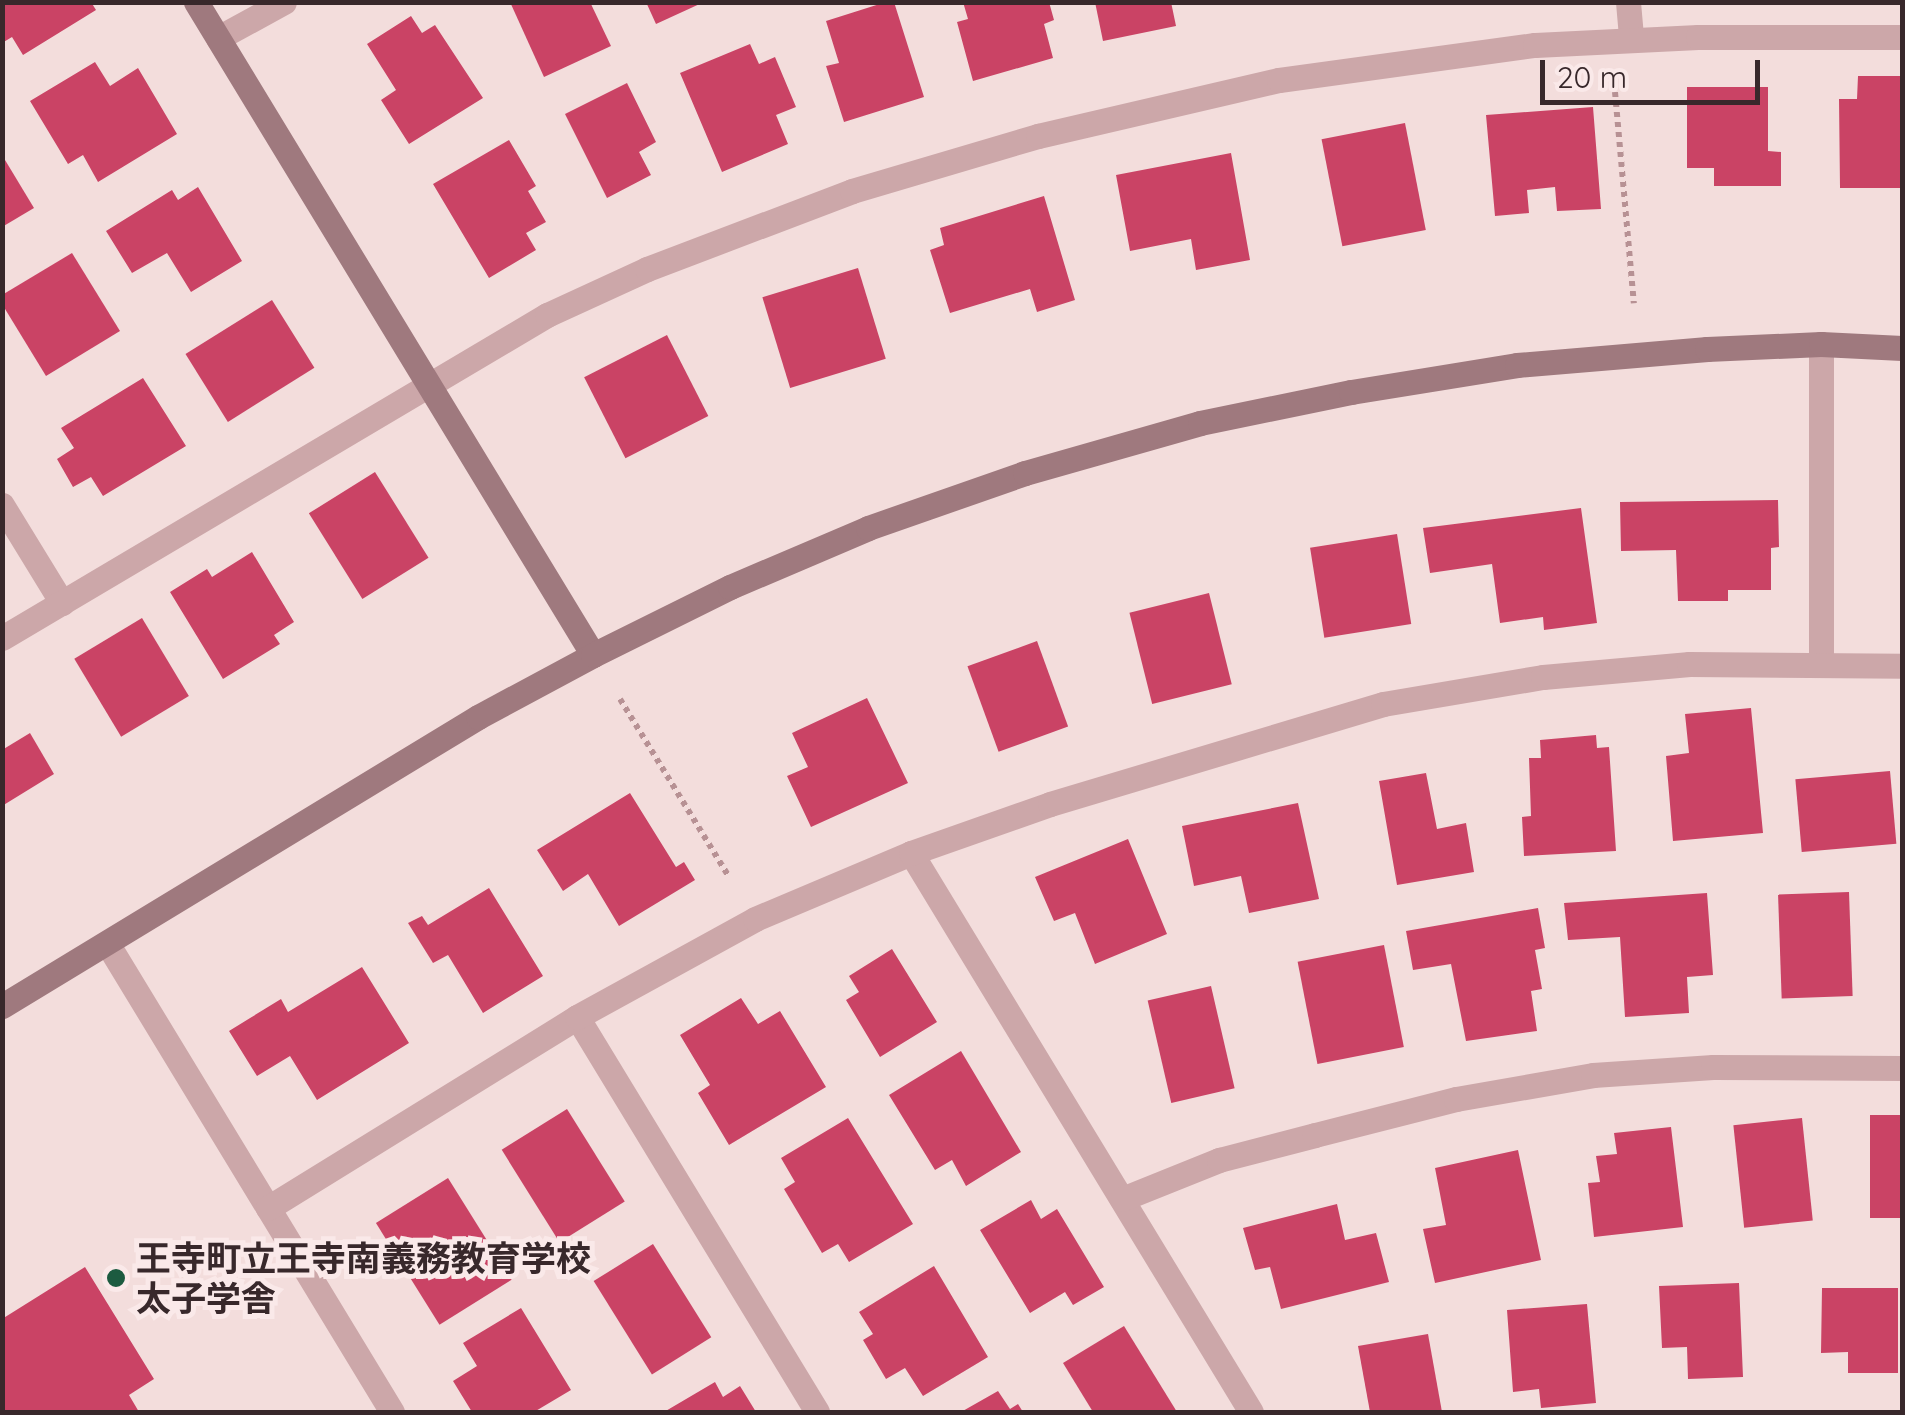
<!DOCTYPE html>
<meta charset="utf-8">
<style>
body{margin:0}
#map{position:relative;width:1905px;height:1415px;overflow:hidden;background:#f3dddc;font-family:Quicksand,"Noto Sans JP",sans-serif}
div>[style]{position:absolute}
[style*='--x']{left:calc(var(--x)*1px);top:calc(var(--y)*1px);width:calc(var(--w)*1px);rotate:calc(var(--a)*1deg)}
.building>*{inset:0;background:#ca4365;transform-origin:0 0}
.path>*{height:6px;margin-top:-3px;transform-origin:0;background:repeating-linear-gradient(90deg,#b79194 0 5px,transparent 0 10px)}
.street>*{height:25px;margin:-12.5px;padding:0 12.5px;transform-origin:12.5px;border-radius:12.5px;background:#cca7a9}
.secondary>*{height:25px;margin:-12.5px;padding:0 12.5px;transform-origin:12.5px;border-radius:12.5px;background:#9f797e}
.dots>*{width:28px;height:28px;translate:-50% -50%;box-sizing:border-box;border:5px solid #fae9e9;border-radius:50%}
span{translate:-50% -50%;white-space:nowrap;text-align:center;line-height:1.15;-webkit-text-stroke:10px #fae9e9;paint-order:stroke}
.poi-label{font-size:35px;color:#38282b;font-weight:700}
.left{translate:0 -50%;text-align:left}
.frame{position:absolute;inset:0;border:5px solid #38282b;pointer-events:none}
.scale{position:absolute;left:1540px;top:60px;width:220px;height:45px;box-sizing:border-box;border:5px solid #38282b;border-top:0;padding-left:12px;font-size:30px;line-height:35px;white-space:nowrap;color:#38282b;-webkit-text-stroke:8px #fae9e9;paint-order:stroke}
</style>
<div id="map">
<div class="building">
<div style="clip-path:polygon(2px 2px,91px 2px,96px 10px,23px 55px,12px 37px,2px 43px)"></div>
<div style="clip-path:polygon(510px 2px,590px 2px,611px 46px,544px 77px)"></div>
<div style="clip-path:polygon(646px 2px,704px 2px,656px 24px)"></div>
<div style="clip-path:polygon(886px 2px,894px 2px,924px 97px,844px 122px,826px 66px,839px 63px,826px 21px)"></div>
<div style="clip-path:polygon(963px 2px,1049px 2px,1054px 20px,1044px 24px,1053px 58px,973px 81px,957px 22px,968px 19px)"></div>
<div style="clip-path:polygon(1095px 2px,1171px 2px,1176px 26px,1103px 41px)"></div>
<div style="clip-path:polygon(411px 16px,422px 33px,435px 25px,483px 98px,409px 144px,381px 100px,396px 90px,367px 44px)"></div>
<div style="clip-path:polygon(750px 44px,759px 64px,775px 57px,796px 107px,776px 115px,788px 144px,722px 172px,680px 73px)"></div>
<div style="clip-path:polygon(95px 62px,110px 86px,138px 68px,177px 134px,98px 182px,83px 155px,68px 164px,30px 101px)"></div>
<div style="clip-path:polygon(1858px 76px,1902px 76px,1902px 188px,1840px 188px,1839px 99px,1857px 99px)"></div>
<div style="clip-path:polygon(627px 83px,656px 142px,639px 152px,651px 175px,607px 198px,565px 114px)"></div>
<div style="clip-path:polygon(1687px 87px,1768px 87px,1768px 151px,1781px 152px,1781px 186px,1714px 186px,1714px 168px,1687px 168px)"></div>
<div style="clip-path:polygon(1593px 107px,1601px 209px,1557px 211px,1555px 187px,1527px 190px,1529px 213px,1495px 216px,1486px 115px)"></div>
<div style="left:1405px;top:123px;width:109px;height:85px;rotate:79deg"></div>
<div style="clip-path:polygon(509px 140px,536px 186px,528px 191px,546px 222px,526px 233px,536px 250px,489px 278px,433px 184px)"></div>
<div style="clip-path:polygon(1231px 153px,1250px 260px,1196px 270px,1191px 239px,1130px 251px,1116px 175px)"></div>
<div style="clip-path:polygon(2px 155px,34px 208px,2px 227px)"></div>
<div style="clip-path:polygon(198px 187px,242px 261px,191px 292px,167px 253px,132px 273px,106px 231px,172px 190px,178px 200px)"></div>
<div style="clip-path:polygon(1044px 196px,1075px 300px,1037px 312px,1030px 289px,950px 313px,930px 250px,944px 245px,940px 228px)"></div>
<div style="clip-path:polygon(72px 253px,120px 331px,46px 376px,2px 304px,2px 295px)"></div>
<div style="left:858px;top:268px;width:95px;height:100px;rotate:73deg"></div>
<div style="left:272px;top:300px;width:80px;height:102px;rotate:58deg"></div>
<div style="left:667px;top:335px;width:91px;height:93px;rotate:63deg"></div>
<div style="clip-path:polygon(143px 378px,186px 446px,103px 496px,91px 477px,73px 487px,57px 459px,74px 448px,61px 428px)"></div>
<div style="left:375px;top:472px;width:101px;height:78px;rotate:58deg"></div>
<div style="clip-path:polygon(1778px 500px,1779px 547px,1771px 548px,1771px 590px,1728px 590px,1728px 601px,1678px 601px,1676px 550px,1621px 551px,1620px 502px)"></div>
<div style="clip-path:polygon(1581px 508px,1597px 623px,1544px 630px,1543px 617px,1500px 623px,1492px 564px,1430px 573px,1423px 528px)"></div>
<div style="left:1397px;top:534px;width:91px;height:88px;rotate:81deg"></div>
<div style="clip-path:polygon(252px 552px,294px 622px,274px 635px,280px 644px,223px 679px,170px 592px,207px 569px,212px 577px)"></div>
<div style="left:1209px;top:593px;width:94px;height:82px;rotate:76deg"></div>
<div style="left:142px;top:618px;width:91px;height:79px;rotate:59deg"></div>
<div style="left:1037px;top:641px;width:91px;height:74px;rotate:70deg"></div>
<div style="clip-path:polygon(867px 698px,908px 783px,811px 827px,787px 776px,808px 767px,792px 733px)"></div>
<div style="clip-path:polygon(1751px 708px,1763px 833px,1673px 841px,1666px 756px,1689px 753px,1685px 714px)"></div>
<div style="clip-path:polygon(30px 733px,54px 774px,2px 806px,2px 750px)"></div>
<div style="clip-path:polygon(1596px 735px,1597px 748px,1609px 747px,1616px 851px,1524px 856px,1522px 817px,1531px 816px,1529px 758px,1541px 758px,1540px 740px)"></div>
<div style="left:1890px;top:771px;width:73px;height:95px;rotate:85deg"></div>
<div style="clip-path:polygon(1426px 773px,1437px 829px,1466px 823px,1474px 872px,1397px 885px,1379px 781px)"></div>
<div style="clip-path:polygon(630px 793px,676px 867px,684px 862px,695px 880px,619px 926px,588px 874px,563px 891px,537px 850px)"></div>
<div style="clip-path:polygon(1298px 803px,1319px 899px,1249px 913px,1241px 876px,1194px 886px,1182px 826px)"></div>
<div style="clip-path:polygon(1128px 839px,1167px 934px,1095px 964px,1075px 913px,1054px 921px,1035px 877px)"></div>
<div style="clip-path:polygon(489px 888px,543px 976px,483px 1013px,448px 955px,433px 963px,408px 923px,422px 916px,428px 925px)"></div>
<div style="left:1849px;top:892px;width:104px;height:71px;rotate:88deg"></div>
<div style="clip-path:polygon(1707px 893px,1713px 975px,1687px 977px,1689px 1013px,1625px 1017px,1620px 937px,1568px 940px,1564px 903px)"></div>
<div style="clip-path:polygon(1538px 908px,1545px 948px,1535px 950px,1542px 989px,1531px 991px,1537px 1031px,1466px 1041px,1451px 964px,1413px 970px,1406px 931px)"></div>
<div style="left:1384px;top:945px;width:104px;height:88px;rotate:79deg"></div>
<div style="clip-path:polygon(892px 949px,937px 1022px,880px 1057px,846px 1000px,859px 992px,849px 976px)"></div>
<div style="clip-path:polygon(362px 967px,409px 1043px,317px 1100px,290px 1056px,257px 1076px,229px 1031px,281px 999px,288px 1012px)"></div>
<div style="left:1211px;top:986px;width:105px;height:65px;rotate:77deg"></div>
<div style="clip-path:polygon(741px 998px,758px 1024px,780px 1011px,826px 1087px,729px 1145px,698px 1093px,710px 1085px,680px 1035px)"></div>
<div style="clip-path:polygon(961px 1051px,1021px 1152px,966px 1186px,952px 1160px,935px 1170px,889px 1095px)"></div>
<div style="left:567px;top:1109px;width:109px;height:77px;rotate:58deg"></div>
<div style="left:1870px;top:1115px;width:32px;height:103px"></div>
<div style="clip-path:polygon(848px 1118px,913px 1224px,849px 1262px,838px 1244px,822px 1253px,784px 1189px,795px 1182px,781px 1158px)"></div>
<div style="left:1802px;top:1118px;width:103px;height:69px;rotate:84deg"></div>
<div style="clip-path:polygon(1671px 1127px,1683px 1227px,1594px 1237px,1588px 1183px,1600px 1182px,1596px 1156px,1617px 1154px,1614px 1133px)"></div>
<div style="clip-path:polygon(1518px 1150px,1541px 1260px,1435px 1283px,1423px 1229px,1446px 1225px,1435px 1168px)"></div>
<div style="left:448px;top:1178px;width:120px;height:85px;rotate:58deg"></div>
<div style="clip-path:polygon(1031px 1200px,1041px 1219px,1057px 1209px,1104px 1287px,1073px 1305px,1065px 1292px,1030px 1313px,980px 1230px)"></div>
<div style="clip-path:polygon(1337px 1204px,1345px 1240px,1376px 1233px,1389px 1282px,1281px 1309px,1270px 1267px,1255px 1270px,1243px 1228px)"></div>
<div style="left:653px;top:1244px;width:110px;height:70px;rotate:58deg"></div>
<div style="clip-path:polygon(934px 1266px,988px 1357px,923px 1396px,905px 1368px,886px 1379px,863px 1340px,873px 1334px,859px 1312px)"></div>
<div style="clip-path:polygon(85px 1267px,154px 1379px,129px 1395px,139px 1412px,2px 1412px,2px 1319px)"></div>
<div style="clip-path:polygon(1739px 1283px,1743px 1377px,1688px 1379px,1687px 1347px,1662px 1348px,1659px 1286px)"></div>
<div style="clip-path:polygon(1822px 1288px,1898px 1288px,1898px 1373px,1848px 1373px,1848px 1352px,1821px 1353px)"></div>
<div style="clip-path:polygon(1587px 1304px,1596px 1403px,1541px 1408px,1539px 1389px,1513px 1392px,1507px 1310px)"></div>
<div style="clip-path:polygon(521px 1308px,571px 1390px,534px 1412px,472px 1412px,453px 1381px,477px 1366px,463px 1343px)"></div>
<div style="clip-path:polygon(1124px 1326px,1177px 1412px,1093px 1412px,1063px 1363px)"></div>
<div style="clip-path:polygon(1428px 1334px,1442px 1412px,1370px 1412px,1358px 1346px)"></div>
<div style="clip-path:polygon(715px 1382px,723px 1397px,740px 1386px,756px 1412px,664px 1412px)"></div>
<div style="clip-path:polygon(998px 1391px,1010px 1409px,1018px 1404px,1023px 1412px,961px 1412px)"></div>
</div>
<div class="path">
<div style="--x:1615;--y:92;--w:212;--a:84.9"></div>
<div style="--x:620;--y:699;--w:206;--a:58.5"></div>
</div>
<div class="street">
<div style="--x:1628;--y:2;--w:37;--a:85"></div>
<div style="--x:218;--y:38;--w:75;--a:-28.6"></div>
<div style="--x:2;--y:505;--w:115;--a:58.5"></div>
<div style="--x:2;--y:638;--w:634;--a:-30.65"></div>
<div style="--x:547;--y:315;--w:110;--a:-24.7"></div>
<div style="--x:647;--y:269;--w:219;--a:-20.8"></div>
<div style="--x:852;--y:191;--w:194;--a:-16.5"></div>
<div style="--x:1038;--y:136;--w:247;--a:-13.1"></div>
<div style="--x:1279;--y:80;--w:258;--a:-7.8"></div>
<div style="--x:1535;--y:45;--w:163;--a:-2.8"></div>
<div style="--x:1698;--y:37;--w:204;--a:0"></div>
<div style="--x:1821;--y:662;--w:318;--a:-90"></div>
<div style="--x:911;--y:853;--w:654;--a:58.69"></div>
<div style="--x:107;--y:943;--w:549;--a:58.71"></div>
<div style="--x:577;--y:1017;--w:462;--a:58.7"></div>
<div style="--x:1122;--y:1199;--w:105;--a:-21.9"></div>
<div style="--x:1219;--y:1160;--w:99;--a:-14.6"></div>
<div style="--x:1315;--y:1135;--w:146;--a:-14.3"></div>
<div style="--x:1456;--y:1099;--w:139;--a:-9.9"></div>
<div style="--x:1593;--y:1075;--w:120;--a:-3.8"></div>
<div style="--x:1713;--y:1067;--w:189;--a:0.3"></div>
<div style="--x:268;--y:1208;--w:363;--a:-31.7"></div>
<div style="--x:577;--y:1017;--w:203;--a:-28.8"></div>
<div style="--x:755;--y:919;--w:169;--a:-22.9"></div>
<div style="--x:911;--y:853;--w:147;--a:-19.4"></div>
<div style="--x:1050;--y:804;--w:348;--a:-16.7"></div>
<div style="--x:1383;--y:704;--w:162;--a:-9.6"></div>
<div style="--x:1543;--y:677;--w:147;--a:-5.1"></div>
<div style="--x:1689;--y:664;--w:213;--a:0.5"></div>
</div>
<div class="secondary">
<div style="--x:196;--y:2;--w:764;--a:58.7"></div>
<div style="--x:2;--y:1006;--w:557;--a:-31.26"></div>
<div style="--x:478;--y:717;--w:131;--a:-28.3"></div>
<div style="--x:593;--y:655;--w:153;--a:-26.4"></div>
<div style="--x:730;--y:587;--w:150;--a:-23.1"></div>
<div style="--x:868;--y:528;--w:166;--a:-19.3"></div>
<div style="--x:1025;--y:473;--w:182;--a:-15.9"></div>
<div style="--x:1200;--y:423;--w:154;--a:-11.6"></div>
<div style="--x:1351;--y:392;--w:168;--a:-9.2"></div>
<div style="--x:1517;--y:365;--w:191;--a:-4.8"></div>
<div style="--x:1707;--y:349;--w:114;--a:-2.5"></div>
<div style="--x:1821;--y:344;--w:81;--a:2.8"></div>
</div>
<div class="dots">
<div style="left:116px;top:1278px;background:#1c5b40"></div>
</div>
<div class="poi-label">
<span class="left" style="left:136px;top:1278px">王寺町立王寺南義務教育学校<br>太子学舎</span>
</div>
<div class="frame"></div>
<div class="scale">20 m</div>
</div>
